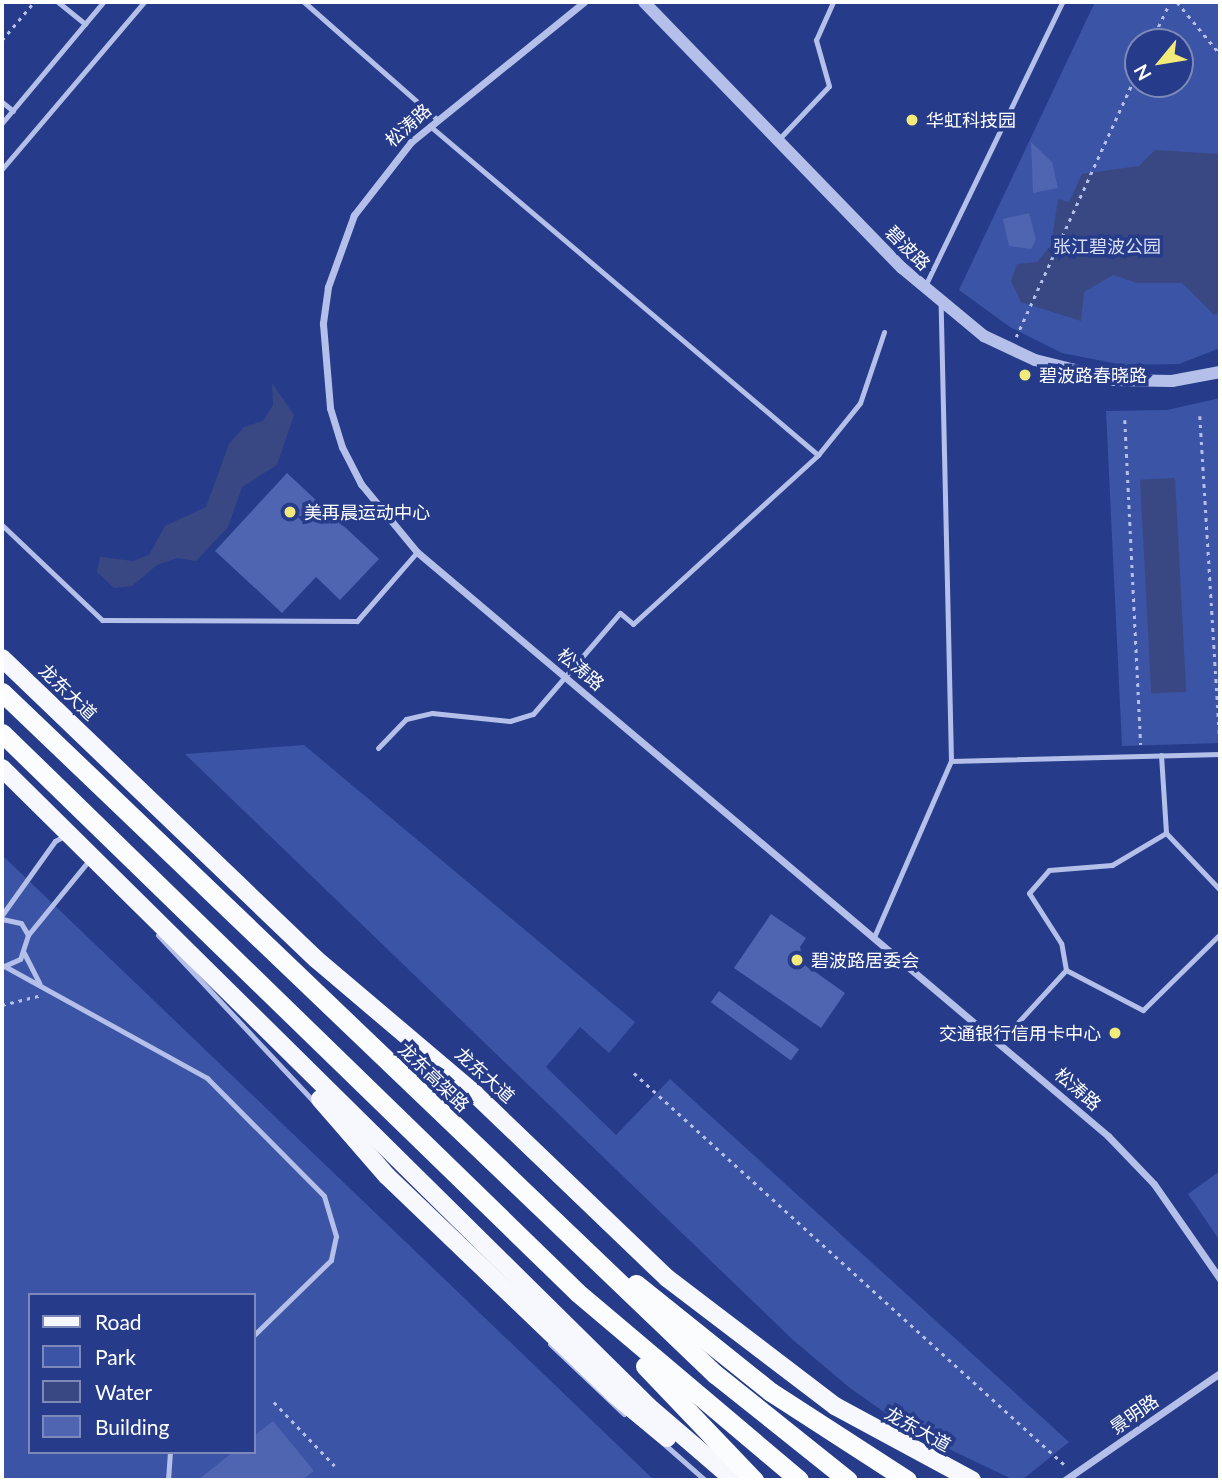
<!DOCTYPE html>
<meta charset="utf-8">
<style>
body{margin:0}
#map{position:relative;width:1222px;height:1482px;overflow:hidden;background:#263c8a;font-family:Lato,"Noto Sans SC",sans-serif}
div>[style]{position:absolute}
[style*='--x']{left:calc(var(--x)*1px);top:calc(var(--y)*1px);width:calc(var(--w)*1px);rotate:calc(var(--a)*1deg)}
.green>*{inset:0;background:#3b54a6}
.water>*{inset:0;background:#394882;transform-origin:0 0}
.building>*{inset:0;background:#4f65b1;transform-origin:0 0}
.path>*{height:2.5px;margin-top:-1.25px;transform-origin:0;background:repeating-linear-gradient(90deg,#b4c0e9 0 3.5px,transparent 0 8.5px)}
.service>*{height:5px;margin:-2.5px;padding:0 2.5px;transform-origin:2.5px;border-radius:2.5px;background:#b4c0e9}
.minor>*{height:7px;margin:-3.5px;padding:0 3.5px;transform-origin:3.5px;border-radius:3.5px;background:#b4c0e9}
.tertiary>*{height:12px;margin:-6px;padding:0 6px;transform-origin:6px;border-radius:6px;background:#b4c0e9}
.primary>*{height:18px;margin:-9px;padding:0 9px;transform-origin:9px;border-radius:9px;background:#f7f8fe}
.trunk>*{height:19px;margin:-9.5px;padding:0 9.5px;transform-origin:9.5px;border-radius:9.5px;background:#fbfcfe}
.dots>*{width:19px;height:19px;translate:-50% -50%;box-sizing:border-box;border:4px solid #263c8a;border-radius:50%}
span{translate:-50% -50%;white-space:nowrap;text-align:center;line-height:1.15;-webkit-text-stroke:7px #263c8a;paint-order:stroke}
.poi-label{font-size:18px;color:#fff}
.left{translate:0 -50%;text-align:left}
.right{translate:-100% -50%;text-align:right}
.street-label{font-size:18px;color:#fff}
.park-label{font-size:18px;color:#d8dff7}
.frame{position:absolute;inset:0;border:4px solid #fff;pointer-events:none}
.legend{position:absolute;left:28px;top:1293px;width:228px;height:161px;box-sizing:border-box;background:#263c8a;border:2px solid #7d8ab9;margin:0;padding:9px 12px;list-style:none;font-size:21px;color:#fff}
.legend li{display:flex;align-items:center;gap:14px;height:35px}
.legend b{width:35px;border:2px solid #7d8ab9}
.north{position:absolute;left:1124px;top:28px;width:70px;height:70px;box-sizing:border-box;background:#263c8a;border:2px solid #7d8ab9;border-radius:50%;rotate:240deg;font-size:19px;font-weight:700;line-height:28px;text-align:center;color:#fff}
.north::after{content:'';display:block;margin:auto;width:24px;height:32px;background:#f2ea79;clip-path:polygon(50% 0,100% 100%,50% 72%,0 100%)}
</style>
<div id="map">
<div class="green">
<div style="clip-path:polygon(evenodd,1095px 2px,1220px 2px,1220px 348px,1179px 364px,1123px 365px,1062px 353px,1010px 327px,959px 290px,1095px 2px,1138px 42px,1180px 42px,1180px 84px,1138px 84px,1138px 42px)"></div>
<div style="clip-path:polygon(1220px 398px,1220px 743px,1122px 746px,1106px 411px,1167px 410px)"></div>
<div style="clip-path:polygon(304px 745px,635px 1022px,609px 1053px,580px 1027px,546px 1067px,616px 1135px,670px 1079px,1069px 1442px,1022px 1480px,1014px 1480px,911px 1431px,850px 1388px,793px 1340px,185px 754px)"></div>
<div style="clip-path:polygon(evenodd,2px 855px,654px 1480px,2px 1480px,2px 855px,30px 1295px,254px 1295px,254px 1452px,30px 1452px,30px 1295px)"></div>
<div style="clip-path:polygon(1220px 1171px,1220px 1241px,1188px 1194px)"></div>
</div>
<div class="water">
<div style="clip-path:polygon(1155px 150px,1220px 154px,1220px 313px,1214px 315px,1182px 283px,1137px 283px,1113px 275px,1084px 292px,1081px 321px,1021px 302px,1011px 281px,1017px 264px,1037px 262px,1051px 245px,1058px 199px,1069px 202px,1082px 174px,1139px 166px)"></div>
<div style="clip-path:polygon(272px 383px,294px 415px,277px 465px,242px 487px,228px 527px,196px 561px,177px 558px,157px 565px,132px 586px,114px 588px,97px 572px,100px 557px,133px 561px,149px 555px,165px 526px,206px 507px,229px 444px,244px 427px,263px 421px,273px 405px)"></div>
<div style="left:1175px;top:478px;width:214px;height:35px;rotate:87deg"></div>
</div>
<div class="building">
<div style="clip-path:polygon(1031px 142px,1052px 162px,1058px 188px,1033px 193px)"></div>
<div style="clip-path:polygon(1029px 213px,1036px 240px,1031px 249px,1009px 246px,1003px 219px)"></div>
<div style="clip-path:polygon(287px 473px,379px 559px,340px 600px,316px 577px,282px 613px,215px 551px)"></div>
<div style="clip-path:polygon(771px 914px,806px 938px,800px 947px,804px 964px,845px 993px,821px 1028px,734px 968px)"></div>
<div style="left:719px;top:991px;width:99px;height:14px;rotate:36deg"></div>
<div style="clip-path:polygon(273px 1421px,314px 1471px,302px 1480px,198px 1480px,233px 1452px,254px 1452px,254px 1436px)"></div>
</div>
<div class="path">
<div style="--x:1177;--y:2;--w:67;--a:50.4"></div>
<div style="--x:2;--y:40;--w:50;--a:-49.9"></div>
<div style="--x:1151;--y:42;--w:44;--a:-64.6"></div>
<div style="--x:1016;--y:337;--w:294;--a:-65.4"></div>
<div style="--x:1200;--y:416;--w:325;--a:86.5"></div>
<div style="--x:1125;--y:420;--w:325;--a:87.2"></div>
<div style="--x:2;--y:1005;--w:38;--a:-14"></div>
<div style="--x:634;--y:1073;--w:585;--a:42.3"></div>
<div style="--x:274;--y:1402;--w:88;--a:46.4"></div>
</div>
<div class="service">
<div style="--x:58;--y:2;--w:35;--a:39"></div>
<div style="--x:304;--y:2;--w:179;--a:41.4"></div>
<div style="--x:2;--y:102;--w:14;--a:39"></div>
<div style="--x:2;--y:123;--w:158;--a:-50.1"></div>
<div style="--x:778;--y:140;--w:74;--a:-46.6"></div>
<div style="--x:829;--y:86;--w:48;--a:-105.8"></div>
<div style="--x:816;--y:40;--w:42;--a:-65.9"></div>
<div style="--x:2;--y:169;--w:219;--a:-49.6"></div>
<div style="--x:925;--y:286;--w:315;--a:-64.2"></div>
<div style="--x:818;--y:455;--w:67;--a:-51.1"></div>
<div style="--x:860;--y:403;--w:75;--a:-71.3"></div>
<div style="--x:2;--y:525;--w:138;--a:43.5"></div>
<div style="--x:102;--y:620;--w:255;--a:0.2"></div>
<div style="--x:357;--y:621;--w:91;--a:-49"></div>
<div style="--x:378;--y:748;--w:40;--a:-46"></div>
<div style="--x:406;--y:719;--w:27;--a:-13"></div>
<div style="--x:432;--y:713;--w:78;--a:5.9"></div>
<div style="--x:510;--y:721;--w:24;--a:-17"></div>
<div style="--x:533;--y:714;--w:133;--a:-49.3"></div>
<div style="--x:620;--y:613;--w:17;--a:40"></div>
<div style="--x:633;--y:624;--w:251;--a:-42.4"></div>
<div style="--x:818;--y:455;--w:509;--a:-139.7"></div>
<div style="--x:1161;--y:755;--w:78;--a:86.3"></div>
<div style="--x:951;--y:761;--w:269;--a:-1.5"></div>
<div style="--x:2;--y:915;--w:91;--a:-54.4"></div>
<div style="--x:55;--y:841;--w:13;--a:-29"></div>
<div style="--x:2;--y:919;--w:19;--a:12"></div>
<div style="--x:21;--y:923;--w:14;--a:60"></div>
<div style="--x:28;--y:935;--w:25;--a:108"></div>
<div style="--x:20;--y:959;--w:20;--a:156"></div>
<div style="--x:28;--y:935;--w:98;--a:-50.8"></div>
<div style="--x:158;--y:935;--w:231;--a:46.9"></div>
<div style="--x:874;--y:937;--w:192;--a:-66.4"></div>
<div style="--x:951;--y:761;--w:457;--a:-91.3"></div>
<div style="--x:24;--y:953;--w:34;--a:63"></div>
<div style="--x:6;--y:967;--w:230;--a:28.9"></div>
<div style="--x:207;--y:1078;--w:166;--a:45.2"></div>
<div style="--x:324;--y:1196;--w:42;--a:73.3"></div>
<div style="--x:336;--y:1236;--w:25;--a:102"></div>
<div style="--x:331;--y:1260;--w:107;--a:135.8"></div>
<div style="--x:1066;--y:970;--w:27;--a:-100"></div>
<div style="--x:1061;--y:943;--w:59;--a:-122.6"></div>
<div style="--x:1029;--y:893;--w:30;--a:-49"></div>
<div style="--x:1049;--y:870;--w:63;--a:-4.5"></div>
<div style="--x:1112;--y:865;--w:63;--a:-30.7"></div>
<div style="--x:1166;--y:833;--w:79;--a:46.5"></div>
<div style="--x:1066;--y:970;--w:87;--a:27.5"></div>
<div style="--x:1143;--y:1010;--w:108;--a:-44.6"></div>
<div style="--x:999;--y:1043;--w:99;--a:-47.5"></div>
<div style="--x:550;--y:1344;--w:102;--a:43.4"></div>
<div style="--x:663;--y:1443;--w:56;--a:41.4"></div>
<div style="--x:168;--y:1480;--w:28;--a:-86"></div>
</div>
<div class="minor">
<div style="--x:584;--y:2;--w:223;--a:141"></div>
<div style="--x:411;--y:142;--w:93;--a:128"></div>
<div style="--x:354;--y:215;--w:77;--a:109.9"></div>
<div style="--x:328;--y:287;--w:37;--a:98"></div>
<div style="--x:323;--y:324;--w:84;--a:85.2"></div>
<div style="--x:330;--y:408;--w:41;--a:72.9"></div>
<div style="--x:342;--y:447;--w:42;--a:62.8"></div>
<div style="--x:361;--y:484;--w:88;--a:50.5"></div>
<div style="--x:417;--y:552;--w:905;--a:40.2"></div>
<div style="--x:1108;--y:1136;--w:66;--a:46.2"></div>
<div style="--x:1154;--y:1184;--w:116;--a:55.2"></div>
<div style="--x:1065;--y:1480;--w:188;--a:-34.6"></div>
</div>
<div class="tertiary">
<div style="--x:644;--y:2;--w:371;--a:45.9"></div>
<div style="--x:902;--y:268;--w:107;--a:39.7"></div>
<div style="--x:984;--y:336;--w:56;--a:25.2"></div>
<div style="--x:1035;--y:360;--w:82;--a:14"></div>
<div style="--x:1115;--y:380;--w:57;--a:1"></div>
<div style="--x:1172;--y:381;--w:49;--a:-10.6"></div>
</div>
<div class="primary">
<div style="--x:2;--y:658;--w:435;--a:43.8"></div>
<div style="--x:316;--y:959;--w:209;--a:40.3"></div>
<div style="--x:475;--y:1094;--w:266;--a:43.8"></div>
<div style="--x:667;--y:1278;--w:211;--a:37.3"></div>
<div style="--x:835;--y:1406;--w:156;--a:28.4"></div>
<div style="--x:2;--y:768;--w:908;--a:44.64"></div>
<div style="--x:648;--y:1406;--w:113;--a:40.7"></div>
<div style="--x:320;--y:1099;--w:102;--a:49"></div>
<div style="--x:387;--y:1176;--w:315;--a:43.8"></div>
<div style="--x:614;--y:1394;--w:69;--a:39.7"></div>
</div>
<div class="trunk">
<div style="--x:2;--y:692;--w:987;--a:43.73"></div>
<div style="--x:715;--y:1374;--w:170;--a:38.6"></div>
<div style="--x:2;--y:733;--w:803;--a:44.19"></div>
<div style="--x:578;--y:1293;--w:289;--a:40.2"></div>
<div style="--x:636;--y:1284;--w:173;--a:38.7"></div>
<div style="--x:771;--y:1392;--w:162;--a:32.9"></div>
<div style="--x:645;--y:1366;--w:158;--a:46.3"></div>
</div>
<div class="dots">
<div style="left:912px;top:120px;background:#f2ea79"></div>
<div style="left:1025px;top:375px;background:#f2ea79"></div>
<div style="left:290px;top:512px;background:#f2ea79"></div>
<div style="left:797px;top:960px;background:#f2ea79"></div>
<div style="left:1115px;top:1033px;background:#f2ea79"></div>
</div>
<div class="poi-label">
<span class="left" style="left:926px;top:120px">华虹科技园</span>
<span class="left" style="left:1039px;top:375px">碧波路春晓路</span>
<span class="left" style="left:304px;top:512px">美再晨运动中心</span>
<span class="left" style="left:811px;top:960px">碧波路居委会</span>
<span class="right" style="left:1101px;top:1033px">交通银行信用卡中心</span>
</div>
<div class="street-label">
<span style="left:408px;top:125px;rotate:-42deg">松涛路</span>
<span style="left:908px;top:248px;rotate:45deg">碧波路</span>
<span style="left:581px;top:669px;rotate:40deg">松涛路</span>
<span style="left:68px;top:692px;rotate:44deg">龙东大道</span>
<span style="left:485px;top:1075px;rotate:42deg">龙东大道</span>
<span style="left:434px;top:1077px;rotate:44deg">龙东高架路</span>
<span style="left:1078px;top:1089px;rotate:41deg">松涛路</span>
<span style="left:1134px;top:1414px;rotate:-35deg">景明路</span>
<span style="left:918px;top:1429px;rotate:29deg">龙东大道</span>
</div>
<div class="park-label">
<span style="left:1107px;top:246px">张江碧波公园</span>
</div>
<div class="frame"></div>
<ul class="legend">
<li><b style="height:9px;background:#f7f8fe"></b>Road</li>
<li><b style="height:19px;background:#3b54a6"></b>Park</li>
<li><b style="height:19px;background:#394882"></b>Water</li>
<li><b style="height:19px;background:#4f65b1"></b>Building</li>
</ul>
<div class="north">N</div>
</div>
